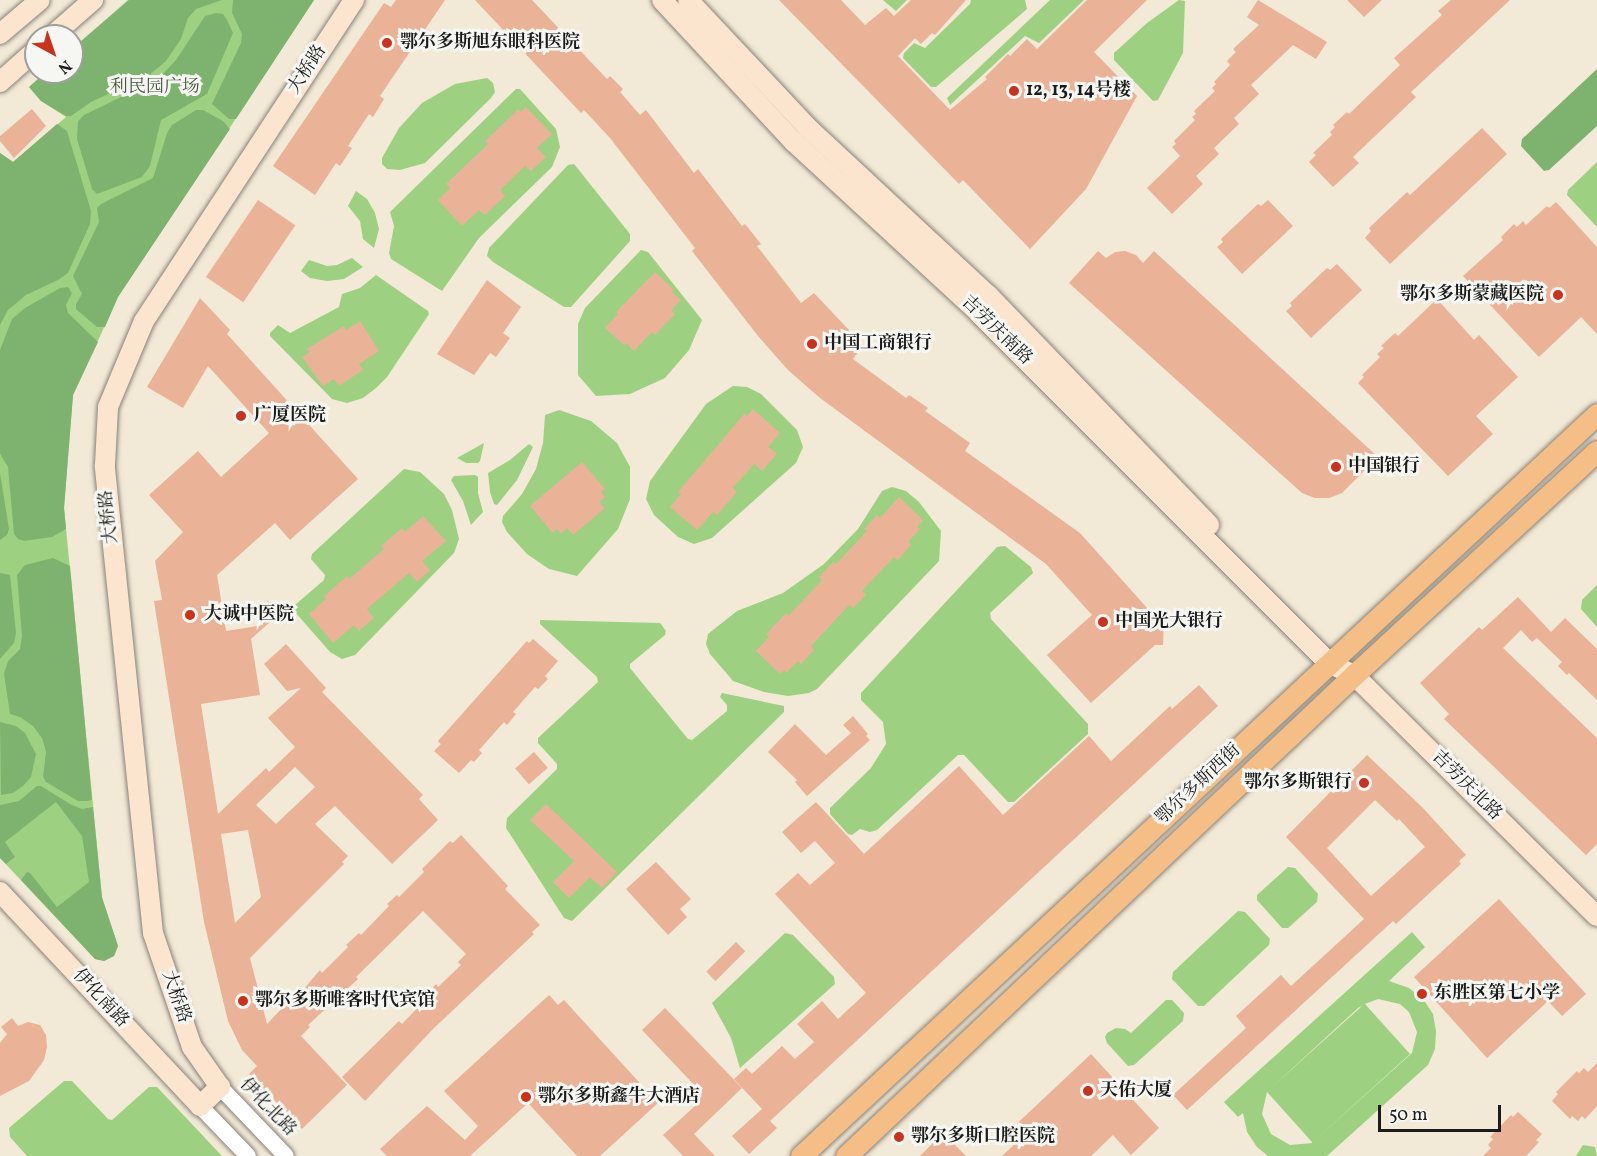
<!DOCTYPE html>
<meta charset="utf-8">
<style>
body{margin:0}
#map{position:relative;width:1597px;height:1156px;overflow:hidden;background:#f2e9d6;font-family:Vollkorn,"Noto Serif SC",serif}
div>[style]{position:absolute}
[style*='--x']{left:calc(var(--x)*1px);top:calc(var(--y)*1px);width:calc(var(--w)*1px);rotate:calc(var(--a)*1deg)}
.green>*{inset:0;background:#9dd181}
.forest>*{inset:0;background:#7eb36f}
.building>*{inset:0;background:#eab296;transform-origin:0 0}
.roads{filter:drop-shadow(0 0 2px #878279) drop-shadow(0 0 2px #878279)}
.tertiary>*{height:16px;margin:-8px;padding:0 8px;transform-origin:8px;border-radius:8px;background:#fff}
.secondary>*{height:20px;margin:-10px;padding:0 10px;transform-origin:10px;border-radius:10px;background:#fbe5cf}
.primary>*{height:21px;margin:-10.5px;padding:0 10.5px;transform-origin:10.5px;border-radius:10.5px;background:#f6be87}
.dots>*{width:16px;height:16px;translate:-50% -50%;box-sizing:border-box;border:3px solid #f6f6f2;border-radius:50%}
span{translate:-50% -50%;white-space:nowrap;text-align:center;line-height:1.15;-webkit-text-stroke:6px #f6f6f2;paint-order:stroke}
.poi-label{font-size:18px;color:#1c1c1c;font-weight:700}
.left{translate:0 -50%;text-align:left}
.right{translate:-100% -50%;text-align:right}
.street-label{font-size:18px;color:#1c1c1c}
.park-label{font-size:18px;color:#495b3f}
.north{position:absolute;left:24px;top:24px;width:60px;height:60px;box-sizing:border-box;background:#f6f6f2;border:2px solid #9f9f9c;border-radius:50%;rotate:140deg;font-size:16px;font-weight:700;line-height:24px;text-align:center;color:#1c1c1c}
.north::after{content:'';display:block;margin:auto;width:21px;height:27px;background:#c8321e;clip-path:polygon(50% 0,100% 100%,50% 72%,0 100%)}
.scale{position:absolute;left:1378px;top:1105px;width:123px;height:27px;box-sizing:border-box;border:3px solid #1c1c1c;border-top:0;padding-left:8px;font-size:18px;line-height:21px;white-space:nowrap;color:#1c1c1c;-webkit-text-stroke:4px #f6f6f2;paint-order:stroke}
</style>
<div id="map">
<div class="green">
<div style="clip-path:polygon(128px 0,314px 0,118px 297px,73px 395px,64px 508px,102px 897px,118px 946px,114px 956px,104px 961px,95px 959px,0 858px,0 153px,13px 162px,66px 117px,41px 101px,29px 87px,46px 72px,72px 72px,72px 49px)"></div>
<div style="clip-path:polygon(883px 0,907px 0,896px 11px)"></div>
<div style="clip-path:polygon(971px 0,1025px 0,1027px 9px,936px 87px,931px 87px,903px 58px,904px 53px,914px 43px,925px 48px,970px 4px)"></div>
<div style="clip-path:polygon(1050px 0,1084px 0,1039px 43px,1025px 36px,950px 105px,947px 98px)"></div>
<div style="clip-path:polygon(1179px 0,1185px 1px,1183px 53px,1158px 100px,1153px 101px,1114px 60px,1114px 53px,1147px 23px)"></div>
<div style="clip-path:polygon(487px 78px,493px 83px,495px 92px,491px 98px,425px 163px,400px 170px,387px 169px,382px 164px,382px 158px,399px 128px,422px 103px,455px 84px)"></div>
<div style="clip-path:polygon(516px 89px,520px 89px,556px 129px,560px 147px,552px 167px,479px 238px,442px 291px,391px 259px,389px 253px,394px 226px,390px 212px)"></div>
<div style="clip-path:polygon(1597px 162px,1597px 227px,1567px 195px,1568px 190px)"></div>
<div style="clip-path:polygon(574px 164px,630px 234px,630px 241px,571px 307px,564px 307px,493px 262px,487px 256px,489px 248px,568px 165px)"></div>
<div style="clip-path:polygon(356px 191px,367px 199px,375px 213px,379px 229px,374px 248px,363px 239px,360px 221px,348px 206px)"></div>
<div style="clip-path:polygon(641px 250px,648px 252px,702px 320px,689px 350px,665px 378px,630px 394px,596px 396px,578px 375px,578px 324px,585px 308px)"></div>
<div style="clip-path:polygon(352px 258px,363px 267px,344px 279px,327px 281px,310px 278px,301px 271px,309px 260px,327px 266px,337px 265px)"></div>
<div style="clip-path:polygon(376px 275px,428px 311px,429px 314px,387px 377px,376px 388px,363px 398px,347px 403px,332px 399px,270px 336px,270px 333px,278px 325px,290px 333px,339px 307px,342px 294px,360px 288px)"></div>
<div style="clip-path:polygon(733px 386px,747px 387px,761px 394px,797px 430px,803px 447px,796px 463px,712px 538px,694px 544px,678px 537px,654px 515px,646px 499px,650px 481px,706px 404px)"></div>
<div style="clip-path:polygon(559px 410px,591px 421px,617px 443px,630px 467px,630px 499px,618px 529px,577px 576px,549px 569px,527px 554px,507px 532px,502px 522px,503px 516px,522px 494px,536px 469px,543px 443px,545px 415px)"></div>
<div style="clip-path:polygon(484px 443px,480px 461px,478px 463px,466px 463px,457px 458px)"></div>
<div style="clip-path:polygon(529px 444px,533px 447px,517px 480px,497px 505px,494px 504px,490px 492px,488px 473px,510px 460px)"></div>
<div style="clip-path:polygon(404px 469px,420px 472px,444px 494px,452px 510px,459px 539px,454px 553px,355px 655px,342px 659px,330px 652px,295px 612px,295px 605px,324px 580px,325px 575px,311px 559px,312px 554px)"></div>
<div style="clip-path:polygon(475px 475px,478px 477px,478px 493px,483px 512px,471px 525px,463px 501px,451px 480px,454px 476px)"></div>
<div style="clip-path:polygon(892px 487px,906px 491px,919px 502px,941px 531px,939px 561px,817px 689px,809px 693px,788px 696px,764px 692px,733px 681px,710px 654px,706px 644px,708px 634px,737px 611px,783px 593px,824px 564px,858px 529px,882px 491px)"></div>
<div style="clip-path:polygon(1005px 546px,1031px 567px,1033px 573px,990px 613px,991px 619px,1088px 724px,1088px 734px,1014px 802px,1008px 802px,964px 755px,958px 755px,877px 830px,870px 832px,860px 829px,852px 835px,848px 834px,830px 814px,830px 808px,871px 768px,886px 744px,883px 722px,861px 700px,861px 693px,997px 547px)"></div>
<div style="clip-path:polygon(1597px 585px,1597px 627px,1581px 609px,1582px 600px)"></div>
<div style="clip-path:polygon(540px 620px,660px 623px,666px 631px,665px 635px,630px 664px,630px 668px,688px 739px,692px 740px,727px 711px,727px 705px,720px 697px,722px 693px,784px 706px,784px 712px,572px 921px,564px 918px,506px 828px,507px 818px,557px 769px,557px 764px,538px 743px,538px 738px,598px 682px,597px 677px,540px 624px)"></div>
<div style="clip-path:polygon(1288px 867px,1295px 868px,1318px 894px,1317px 902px,1288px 928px,1282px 928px,1257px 900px,1257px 895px)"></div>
<div style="clip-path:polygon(1238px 911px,1245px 912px,1270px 939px,1269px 945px,1204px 1006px,1198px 1006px,1172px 979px,1173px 972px)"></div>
<div style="clip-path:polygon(evenodd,1412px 932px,1425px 947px,1389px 981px,1409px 988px,1423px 999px,1433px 1014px,1436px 1031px,1435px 1049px,1428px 1065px,1327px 1156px,1268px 1156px,1257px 1147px,1247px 1132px,1243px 1113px,1238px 1117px,1224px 1102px,1412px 932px,1378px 999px,1400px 1004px,1409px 1012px,1417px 1032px,1412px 1053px,1314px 1141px,1410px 1054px,1365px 1004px,1378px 999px,1412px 932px,1362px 1006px,1271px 1088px,1358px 1008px,1362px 1006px,1412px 932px,1267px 1092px,1312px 1142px,1312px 1143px,1290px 1145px,1271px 1134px,1262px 1114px,1267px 1092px)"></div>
<div style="clip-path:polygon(785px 933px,793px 935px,834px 977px,835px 984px,740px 1068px,731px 1038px,712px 1003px)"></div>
<div style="clip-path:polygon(1166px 1000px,1172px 1000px,1184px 1013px,1183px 1021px,1134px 1065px,1128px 1066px,1107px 1043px,1105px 1037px,1107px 1033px,1116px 1028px,1125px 1029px,1131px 1033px)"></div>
<div style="clip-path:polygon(64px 1081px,72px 1081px,108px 1119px,112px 1120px,149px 1087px,157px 1087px,222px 1156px,27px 1156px,10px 1137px,9px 1128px)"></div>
<div style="clip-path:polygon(1583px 1145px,1595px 1147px,1597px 1156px,1576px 1156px)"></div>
</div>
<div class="forest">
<div style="clip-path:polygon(129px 0,222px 0,196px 9px,188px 18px,181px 39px,166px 61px,148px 76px,91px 102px,71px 116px,66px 116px,41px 101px,29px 87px,46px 72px,72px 72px,72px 49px)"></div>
<div style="clip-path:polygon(233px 0,314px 0,236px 119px,229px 119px,212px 104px,241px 43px,242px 34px,232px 13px)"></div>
<div style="clip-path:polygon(216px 13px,223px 14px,227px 20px,233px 33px,207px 94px,161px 120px,150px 166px,142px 177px,97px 194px,92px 189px,77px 139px,78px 121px,84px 115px,158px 79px,176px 60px,205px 16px)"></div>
<div style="clip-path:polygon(1597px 69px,1597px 126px,1549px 170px,1544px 171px,1521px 146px,1522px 139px)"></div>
<div style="clip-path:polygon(196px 110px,203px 110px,223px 121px,230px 129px,118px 297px,105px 327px,97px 327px,76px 309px,76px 304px,82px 294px,73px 276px,99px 222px,97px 208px,101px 204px,153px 178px,167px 133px,172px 125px)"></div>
<div style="clip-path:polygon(57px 124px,67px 131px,91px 211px,90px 224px,68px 273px,58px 280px,26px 295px,8px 310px,0 325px,0 153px,13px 162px)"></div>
<div style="clip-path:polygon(68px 287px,72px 293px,66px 305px,68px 313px,98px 342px,73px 395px,64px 508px,66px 529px,52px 537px,24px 541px,18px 539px,14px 534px,8px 467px,0 454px,0 350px,12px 319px,25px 308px,60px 288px)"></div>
<div style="clip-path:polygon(0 473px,9px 529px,7px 535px,0 540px)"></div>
<div style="clip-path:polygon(53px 558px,70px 566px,92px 800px,87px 801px,78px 801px,46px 782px,43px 777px,46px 752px,42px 738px,33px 726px,20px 717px,10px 714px,4px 674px,8px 661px,20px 649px,22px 636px,17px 575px,25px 565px)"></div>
<div style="clip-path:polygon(0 573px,10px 575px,16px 633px,14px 643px,0 659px)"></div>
<div style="clip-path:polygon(0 722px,16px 726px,25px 733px,36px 754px,31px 777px,23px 786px,13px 793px,1px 795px)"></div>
<div style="clip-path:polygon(37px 786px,41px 786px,70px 804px,82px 809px,93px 807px,102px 898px,118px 946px,114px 956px,104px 961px,95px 959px,21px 880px,27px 872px,30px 873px,57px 907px,89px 882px,82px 836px,56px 802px,5px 842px,15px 857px,6px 864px,0 858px,0 805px,19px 801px)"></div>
</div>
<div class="building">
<div style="clip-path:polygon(396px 0,445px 0,380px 96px,384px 99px,373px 117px,369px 114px,348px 146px,352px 148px,340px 166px,336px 163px,315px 195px,273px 166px,384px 3px,391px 7px)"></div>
<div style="clip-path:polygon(475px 0,532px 0,607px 79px,610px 76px,623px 89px,620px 92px,640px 115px,646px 110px,694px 173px,698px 169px,742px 226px,745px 224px,761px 244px,757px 246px,801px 303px,814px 293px,863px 345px,853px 359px,906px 398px,909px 395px,928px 408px,925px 411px,970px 443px,965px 451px,1080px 533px,1156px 618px,1164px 618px,1163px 645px,1155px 645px,1091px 703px,1047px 655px,1092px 615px,1046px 564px,820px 398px,788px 370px,758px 336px,692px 251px,695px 248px,610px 138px,584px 110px,581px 113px)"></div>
<div style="clip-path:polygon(779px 0,841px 0,865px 25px,886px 8px,894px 16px,911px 0,966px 0,935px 35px,932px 33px,921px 44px,915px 38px,898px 56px,950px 110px,987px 79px,985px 77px,1008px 54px,1010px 56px,1027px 39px,1037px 49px,1087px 0,1147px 0,1094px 52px,1137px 96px,1086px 189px,1030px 249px,963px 180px,959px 184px)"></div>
<div style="clip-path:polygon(1258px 0,1327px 42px,1316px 59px,1293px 45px,1251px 85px,1259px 94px,1234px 118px,1239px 124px,1214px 148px,1219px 154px,1196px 176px,1203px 184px,1172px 214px,1147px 188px,1180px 156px,1172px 147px,1176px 144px,1174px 141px,1195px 120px,1192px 117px,1196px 114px,1194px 111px,1215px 91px,1212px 88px,1216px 84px,1214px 82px,1230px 65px,1227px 61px,1236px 52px,1233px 49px,1259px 25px,1247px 17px)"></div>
<div style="clip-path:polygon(1347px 0,1382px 0,1364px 17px)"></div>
<div style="clip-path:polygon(1451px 0,1510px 0,1411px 92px,1416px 97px,1353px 157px,1359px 163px,1333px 187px,1309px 162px,1316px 155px,1313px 153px,1332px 135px,1330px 132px,1335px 127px,1333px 125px,1347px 112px,1349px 114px,1400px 65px,1394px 58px,1442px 15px,1438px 11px)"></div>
<div style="clip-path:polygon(526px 107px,552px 134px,537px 148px,546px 157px,531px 171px,525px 166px,500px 190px,505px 196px,485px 215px,479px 210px,462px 226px,438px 200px,450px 188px,446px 184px,488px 144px,485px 141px,505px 122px,518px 109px,521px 112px)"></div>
<div style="clip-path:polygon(32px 109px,46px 126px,14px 158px,0 141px,0 136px)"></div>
<div style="clip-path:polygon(1482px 128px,1507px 154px,1390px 264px,1365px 238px,1371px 231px,1369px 228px,1407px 192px,1410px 195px)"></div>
<div style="left:258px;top:200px;width:45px;height:93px;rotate:34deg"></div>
<div style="clip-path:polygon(1268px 200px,1293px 226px,1242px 274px,1217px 247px,1223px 242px,1221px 239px,1258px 204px,1261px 206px)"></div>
<div style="clip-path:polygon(1556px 202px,1597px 247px,1597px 334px,1581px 317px,1539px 357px,1463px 276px,1503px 240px,1501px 237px,1514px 224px,1517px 227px,1523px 221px,1526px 225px,1547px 206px,1549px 208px)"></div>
<div style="clip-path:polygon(1098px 251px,1106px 258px,1115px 252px,1125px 251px,1136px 255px,1143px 263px,1154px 251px,1378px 457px,1342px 493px,1329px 498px,1315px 498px,1302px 493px,1069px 283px)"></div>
<div style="clip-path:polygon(1337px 264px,1362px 290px,1311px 338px,1286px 311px,1292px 306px,1290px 303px,1327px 268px,1330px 270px)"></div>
<div style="clip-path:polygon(655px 272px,674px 290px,672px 292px,681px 300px,671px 311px,675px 314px,655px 335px,652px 332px,634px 351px,626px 343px,624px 345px,605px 328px,618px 314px,616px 312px)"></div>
<div style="clip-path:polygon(487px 280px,521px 307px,503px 333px,510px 338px,496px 357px,490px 353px,474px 375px,437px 354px)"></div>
<div style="clip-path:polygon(evenodd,200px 298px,230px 330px,227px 334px,358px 479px,290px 540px,275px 523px,217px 575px,226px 631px,263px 625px,253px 614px,268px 601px,279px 614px,251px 639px,260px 695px,201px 704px,218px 814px,266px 768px,269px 772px,295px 747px,268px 718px,301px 688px,287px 691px,264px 664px,286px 644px,326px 688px,322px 692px,423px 795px,419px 799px,438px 820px,392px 864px,335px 806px,315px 824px,348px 856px,342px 862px,344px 864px,250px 958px,267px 1024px,288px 1002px,290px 1005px,320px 970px,322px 973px,348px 947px,346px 945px,359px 933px,361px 935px,389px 906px,387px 904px,397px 895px,399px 897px,424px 872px,422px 869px,450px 841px,453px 843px,461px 835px,508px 886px,505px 889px,540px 925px,532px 932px,534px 934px,434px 1028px,365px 1101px,342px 1077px,399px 1021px,402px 1024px,425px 1000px,422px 998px,436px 984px,438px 987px,461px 965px,458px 962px,466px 954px,423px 911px,356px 977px,358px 979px,308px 1025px,310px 1027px,301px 1036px,347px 1085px,302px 1129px,249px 1074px,257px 1066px,242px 1050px,228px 1021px,204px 922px,154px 601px,162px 600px,155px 561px,183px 532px,149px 495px,198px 451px,221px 477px,269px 433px,208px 366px,183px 408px,147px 387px,200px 298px,295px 767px,315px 787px,276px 824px,256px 805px,295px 767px,200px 298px,248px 830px,261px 897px,235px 923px,221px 834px,248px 830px)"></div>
<div style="clip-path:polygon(1437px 299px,1474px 340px,1479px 335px,1518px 377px,1476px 416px,1493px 434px,1448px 476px,1358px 383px,1364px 377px,1362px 375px,1380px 357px,1377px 354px,1384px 348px,1381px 346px,1395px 333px,1398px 336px)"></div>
<div style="clip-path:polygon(360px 321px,379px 351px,359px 364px,363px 370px,339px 386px,334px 379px,323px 386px,302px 357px,310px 352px,307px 349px,344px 326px,346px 330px)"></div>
<div style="clip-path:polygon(753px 409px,780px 433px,768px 447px,777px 454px,762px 471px,754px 464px,733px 488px,737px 492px,717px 515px,713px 512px,697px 530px,670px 507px,681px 494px,678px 492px,745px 413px,747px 416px)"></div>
<div style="clip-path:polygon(582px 462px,605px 489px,601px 492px,605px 497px,599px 502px,605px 508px,573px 535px,567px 528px,561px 534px,557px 529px,553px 533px,530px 506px)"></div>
<div style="clip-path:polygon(899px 497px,923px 520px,917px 527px,920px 529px,908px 542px,911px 545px,898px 560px,894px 557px,862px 591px,866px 595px,853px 608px,849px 605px,826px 630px,811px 646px,814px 650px,801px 664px,798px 661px,786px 673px,784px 670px,780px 674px,756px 651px,769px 637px,766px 634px,786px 613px,789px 615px,822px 580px,819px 577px,833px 562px,836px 564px,867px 531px,864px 529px,877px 515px,880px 518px)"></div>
<div style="clip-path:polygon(423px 516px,446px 541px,422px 561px,430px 570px,417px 582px,409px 573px,367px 609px,374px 618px,359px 631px,354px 625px,333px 643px,309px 614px,326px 599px,324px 596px,347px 576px,349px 579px,384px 549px,381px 546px,402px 528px,405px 532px)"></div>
<div style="clip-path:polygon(1518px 597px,1551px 632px,1565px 618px,1597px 649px,1597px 700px,1569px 673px,1567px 675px,1558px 666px,1562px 662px,1537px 638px,1532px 642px,1521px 630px,1503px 648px,1597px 738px,1597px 844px,1586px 855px,1444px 719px,1449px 714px,1420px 683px,1479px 627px,1482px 630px)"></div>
<div style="clip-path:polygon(533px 639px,558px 661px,545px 676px,548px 679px,538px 689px,535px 687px,513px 712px,516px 714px,507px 725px,504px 722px,479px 750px,482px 753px,474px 762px,471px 760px,459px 773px,434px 751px,441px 744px,438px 741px,527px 641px,529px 643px)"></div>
<div style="clip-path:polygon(1199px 685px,1218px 706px,770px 1121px,777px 1128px,749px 1154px,732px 1136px,762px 1109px,734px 1079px,746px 1068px,752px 1074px,782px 1046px,795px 1059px,814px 1042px,797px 1024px,822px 1001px,838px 1019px,866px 993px,775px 894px,798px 873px,810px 885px,835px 863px,815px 841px,801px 853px,782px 832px,816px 802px,864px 854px,959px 766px,1003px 815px,1089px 736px,1111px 761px,1170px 706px,1172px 709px)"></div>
<div style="clip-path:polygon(853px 716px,868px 734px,866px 736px,870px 740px,807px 796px,795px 782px,797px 780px,768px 752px,795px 724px,826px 755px,851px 733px,843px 725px)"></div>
<div style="left:534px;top:752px;width:21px;height:25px;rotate:49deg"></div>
<div style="clip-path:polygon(evenodd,1367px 755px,1422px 807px,1466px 855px,1459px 861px,1461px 864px,1396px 924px,1393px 921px,1187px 1110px,1173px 1095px,1246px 1028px,1236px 1016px,1281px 975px,1291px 986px,1364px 919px,1286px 837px,1367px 755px,1375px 800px,1397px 821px,1399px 819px,1425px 847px,1371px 896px,1327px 848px,1375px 800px)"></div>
<div style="clip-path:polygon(546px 804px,617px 872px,602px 888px,590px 877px,569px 898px,553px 882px,574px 861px,530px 820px)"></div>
<div style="clip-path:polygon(656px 862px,691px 899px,680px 909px,687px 917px,668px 935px,626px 889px)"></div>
<div style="clip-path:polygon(1499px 899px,1586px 994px,1562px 1016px,1548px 1001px,1487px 1058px,1414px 977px)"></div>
<div style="left:736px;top:942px;width:13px;height:42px;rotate:45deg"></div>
<div style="clip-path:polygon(549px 995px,558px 1005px,564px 1000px,658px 1103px,600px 1156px,577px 1156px,528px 1103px,470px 1156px,387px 1156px,380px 1149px,427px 1106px,465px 1140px,478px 1126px,444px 1091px)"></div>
<div style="clip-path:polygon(665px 1008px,742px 1088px,694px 1134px,715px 1156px,683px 1156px,663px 1135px,695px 1106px,689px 1100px,699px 1090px,642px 1030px)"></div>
<div style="clip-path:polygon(12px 1018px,18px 1026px,28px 1022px,40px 1025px,46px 1035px,47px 1047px,44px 1060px,29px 1081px,0 1096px,0 1043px,7px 1034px,1px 1027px)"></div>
<div style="clip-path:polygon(1091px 1054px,1159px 1128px,1131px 1155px,1113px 1135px,1091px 1156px,1002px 1156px,1018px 1141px,1009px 1131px)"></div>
<div style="clip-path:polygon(1597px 1063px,1597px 1106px,1585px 1119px,1582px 1116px,1578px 1121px,1572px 1116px,1570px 1119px,1552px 1101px,1558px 1094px,1556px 1092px,1577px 1071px,1579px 1073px,1584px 1068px,1588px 1072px)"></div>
<div style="clip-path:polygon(1518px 1112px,1542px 1134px,1536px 1140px,1539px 1142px,1526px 1156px,1483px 1156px,1491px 1148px,1488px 1145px,1493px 1139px,1490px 1137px,1511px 1115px,1513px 1117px)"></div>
<div style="clip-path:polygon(939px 1137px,947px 1137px,966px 1156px,920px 1156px)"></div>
</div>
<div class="roads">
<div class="tertiary">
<div style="--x:220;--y:1087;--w:95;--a:46.3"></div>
<div style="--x:200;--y:1106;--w:69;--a:46.2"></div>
</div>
<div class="secondary">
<div style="--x:662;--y:0;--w:194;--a:47.1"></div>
<div style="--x:794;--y:142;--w:252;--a:42.7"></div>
<div style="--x:979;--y:313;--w:495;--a:45"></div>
<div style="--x:1329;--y:663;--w:28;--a:26"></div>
<div style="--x:1354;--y:675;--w:342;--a:44.8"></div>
<div style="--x:688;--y:0;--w:175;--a:46.8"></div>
<div style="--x:808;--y:128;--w:246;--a:42.9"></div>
<div style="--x:988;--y:295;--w:319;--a:46.1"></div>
<div style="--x:0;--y:34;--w:52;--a:-40.4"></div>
<div style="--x:52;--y:36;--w:55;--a:-41.3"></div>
<div style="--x:0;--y:82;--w:48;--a:-41.6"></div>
<div style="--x:0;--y:892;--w:293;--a:46.9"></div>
<div style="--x:200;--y:1106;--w:28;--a:-44"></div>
<div style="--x:220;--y:1087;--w:49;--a:-125"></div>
<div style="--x:192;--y:1047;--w:120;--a:-108.9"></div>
<div style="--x:153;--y:933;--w:470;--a:-95.9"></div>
<div style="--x:105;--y:465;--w:58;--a:-87"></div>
<div style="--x:108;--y:407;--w:93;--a:-67.3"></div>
<div style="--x:144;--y:321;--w:384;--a:-56.8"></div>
</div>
<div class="primary">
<div style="--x:801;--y:1156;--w:1088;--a:-42.99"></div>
<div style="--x:846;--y:1156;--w:700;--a:-43.44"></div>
<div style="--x:1354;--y:675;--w:330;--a:-42.7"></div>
</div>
</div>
<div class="dots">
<div style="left:387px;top:43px;background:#c8321e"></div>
<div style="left:1014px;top:91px;background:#c8321e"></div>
<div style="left:1558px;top:295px;background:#c8321e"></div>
<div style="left:812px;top:344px;background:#c8321e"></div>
<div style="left:241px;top:416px;background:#c8321e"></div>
<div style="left:1336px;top:467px;background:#c8321e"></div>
<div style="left:190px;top:615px;background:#c8321e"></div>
<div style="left:1103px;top:622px;background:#c8321e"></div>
<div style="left:1364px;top:783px;background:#c8321e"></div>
<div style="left:1422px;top:994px;background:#c8321e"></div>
<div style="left:243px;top:1001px;background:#c8321e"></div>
<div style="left:1088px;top:1091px;background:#c8321e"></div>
<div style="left:526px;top:1097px;background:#c8321e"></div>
<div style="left:899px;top:1137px;background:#c8321e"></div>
</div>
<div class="poi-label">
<span class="left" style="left:400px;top:43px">鄂尔多斯旭东眼科医院</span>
<span class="left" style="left:1026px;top:91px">12, 13, 14号楼</span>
<span class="right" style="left:1544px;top:295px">鄂尔多斯蒙藏医院</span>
<span class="left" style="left:824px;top:344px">中国工商银行</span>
<span class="left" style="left:254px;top:416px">广厦医院</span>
<span class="left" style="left:1348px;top:467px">中国银行</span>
<span class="left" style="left:204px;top:615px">大诚中医院</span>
<span class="left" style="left:1115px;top:622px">中国光大银行</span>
<span class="right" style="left:1352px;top:783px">鄂尔多斯银行</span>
<span class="left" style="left:1434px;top:994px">东胜区第七小学</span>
<span class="left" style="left:255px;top:1001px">鄂尔多斯唯客时代宾馆</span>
<span class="left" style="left:1100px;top:1091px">天佑大厦</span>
<span class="left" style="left:538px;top:1097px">鄂尔多斯鑫牛大酒店</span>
<span class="left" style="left:911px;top:1137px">鄂尔多斯口腔医院</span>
</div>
<div class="street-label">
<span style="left:308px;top:70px;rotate:-57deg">大桥路</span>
<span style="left:996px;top:331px;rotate:44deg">吉劳庆南路</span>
<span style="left:110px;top:517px;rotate:-96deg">大桥路</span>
<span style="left:1199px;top:785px;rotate:-43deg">鄂尔多斯西街</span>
<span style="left:1466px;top:786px;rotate:45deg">吉劳庆北路</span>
<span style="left:175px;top:997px;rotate:71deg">大桥路</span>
<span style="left:100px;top:999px;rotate:47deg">伊化南路</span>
<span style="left:267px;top:1108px;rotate:46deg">伊化北路</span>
</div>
<div class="park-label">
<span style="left:155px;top:88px">利民园广场</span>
</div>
<div class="north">N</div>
<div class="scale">50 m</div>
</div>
